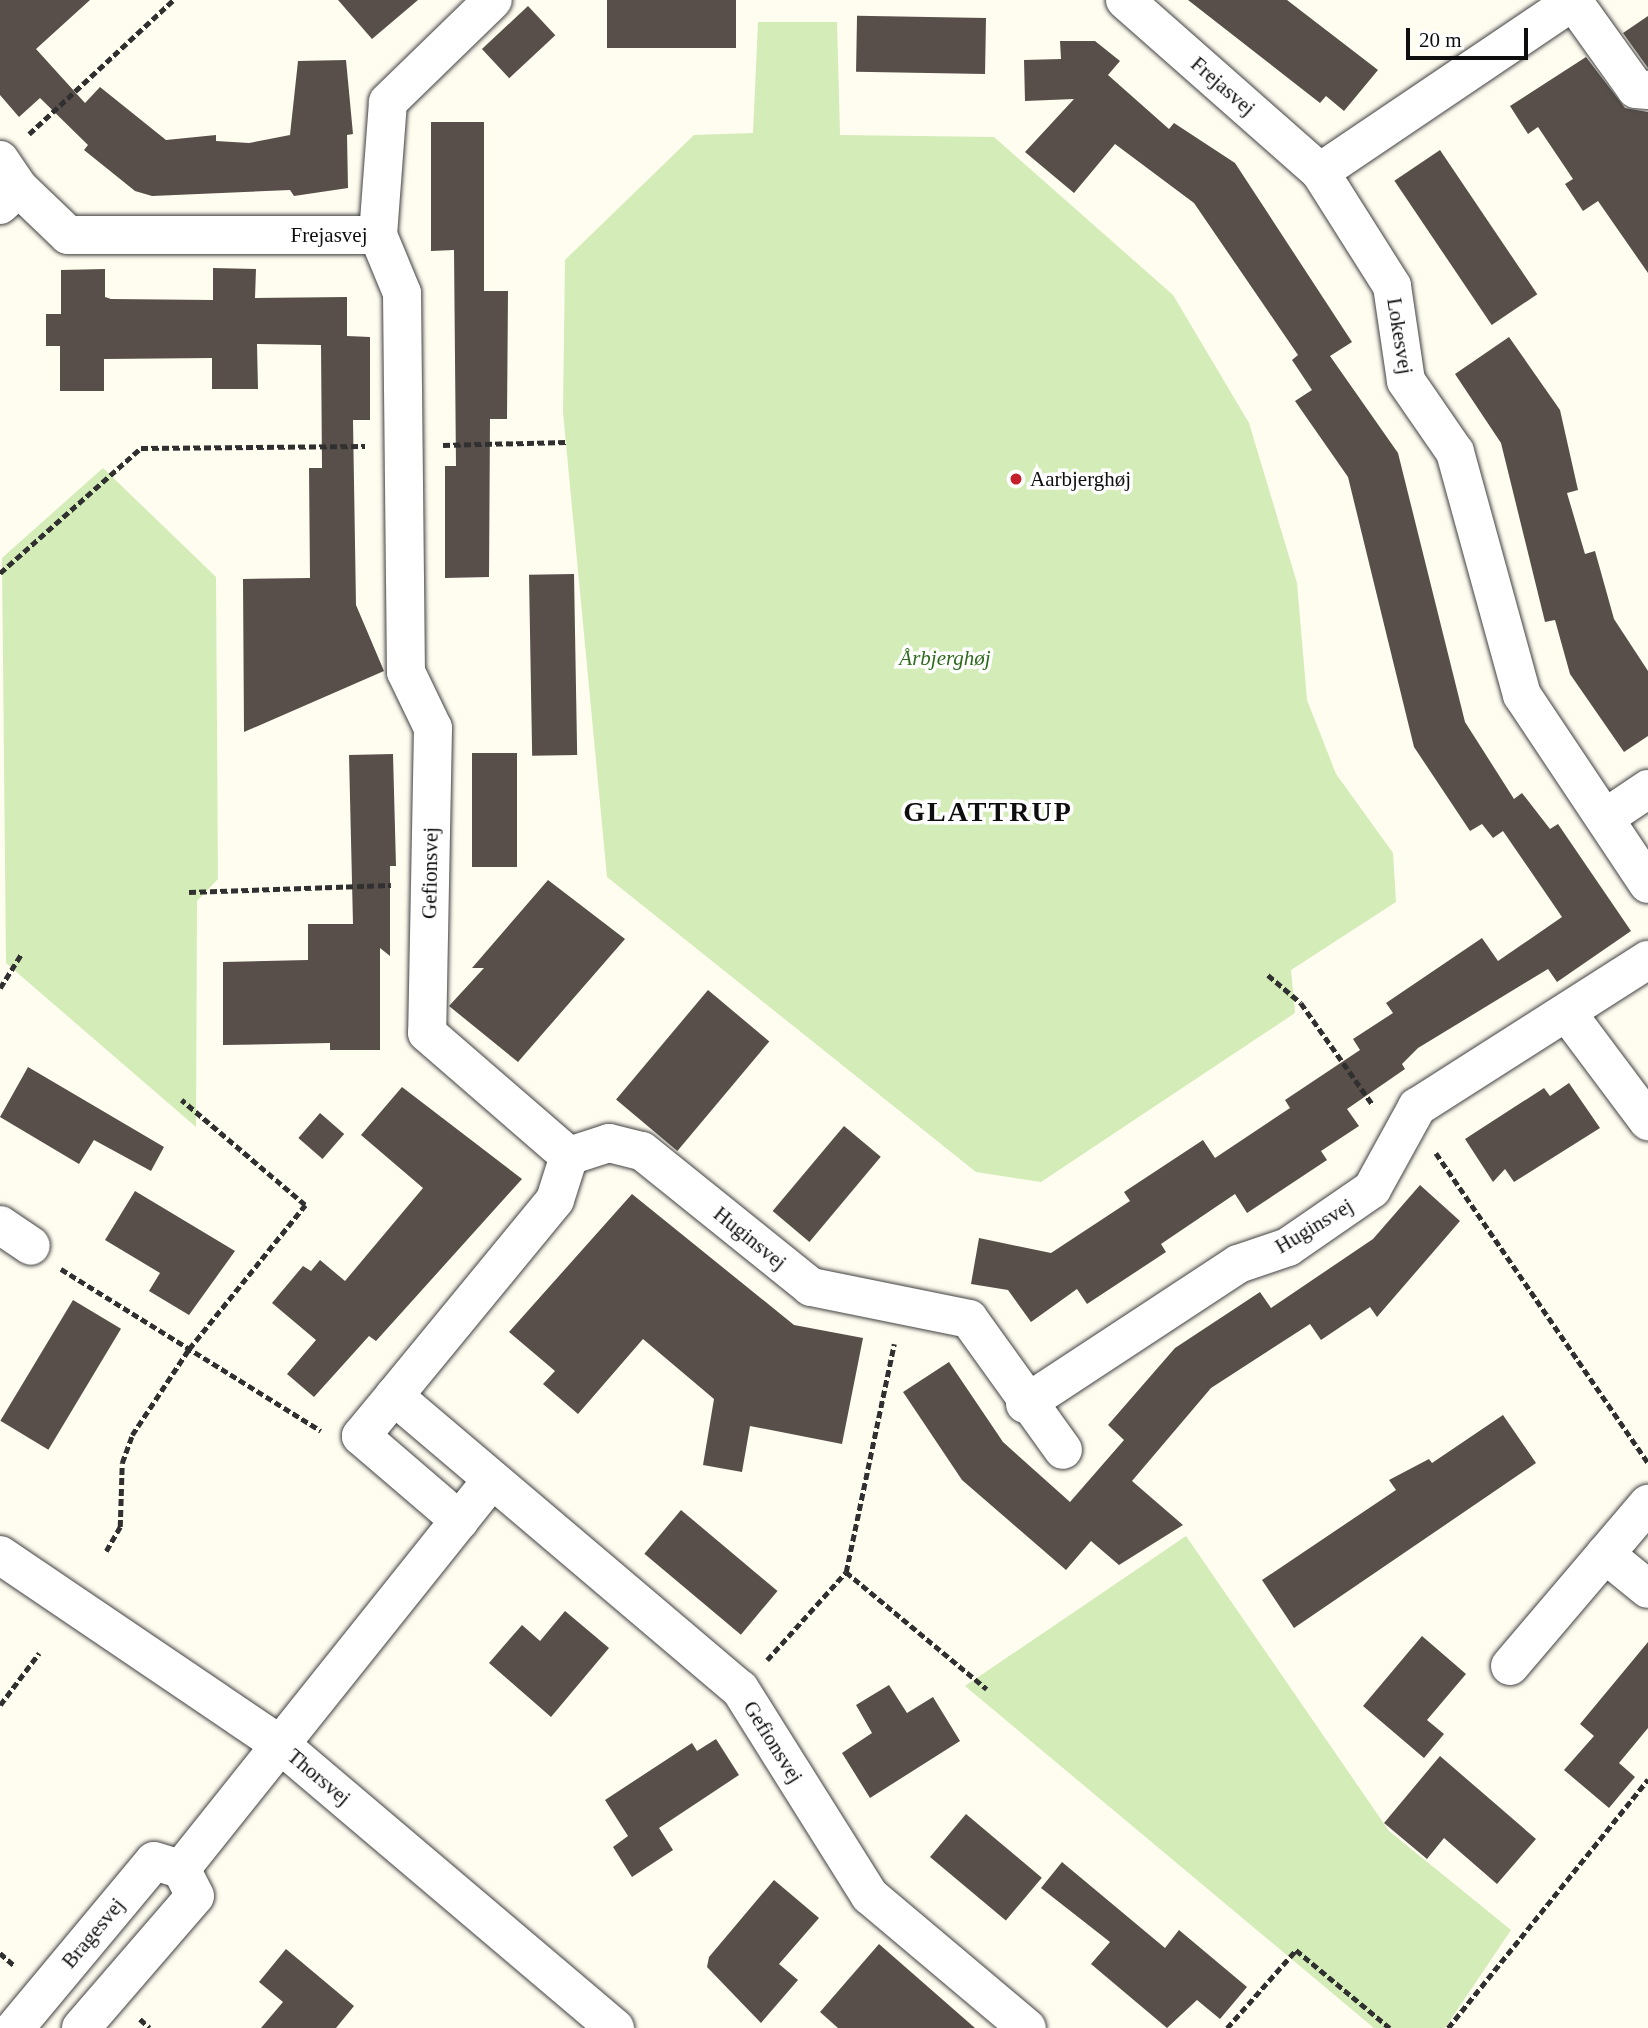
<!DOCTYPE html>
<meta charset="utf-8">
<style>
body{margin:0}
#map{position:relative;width:1648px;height:2028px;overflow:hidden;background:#fffcf0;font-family:"Times New Roman",serif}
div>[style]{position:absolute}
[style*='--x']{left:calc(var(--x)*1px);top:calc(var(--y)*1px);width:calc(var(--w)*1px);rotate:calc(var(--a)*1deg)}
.green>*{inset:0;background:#d4ecb7}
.building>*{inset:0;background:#584f4a;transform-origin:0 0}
.path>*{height:4.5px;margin-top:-2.25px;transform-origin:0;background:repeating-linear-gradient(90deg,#303030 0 7px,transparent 0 10.5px)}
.roads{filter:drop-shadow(0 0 2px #414141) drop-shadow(0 0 2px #414141)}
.minor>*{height:38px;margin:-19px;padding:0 19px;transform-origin:19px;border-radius:19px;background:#fff}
.tertiary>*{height:38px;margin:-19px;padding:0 19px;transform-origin:19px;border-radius:19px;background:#fff}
.dots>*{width:19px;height:19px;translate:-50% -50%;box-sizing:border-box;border:4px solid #fff;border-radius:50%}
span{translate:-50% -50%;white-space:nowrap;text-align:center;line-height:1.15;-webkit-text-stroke:7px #fff;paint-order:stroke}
.street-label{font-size:21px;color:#0e0e0e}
.poi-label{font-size:21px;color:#0e0e0e}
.left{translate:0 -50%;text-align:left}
.park-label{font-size:21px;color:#2e6a1b;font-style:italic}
.district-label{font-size:28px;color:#0e0e0e;font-weight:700;letter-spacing:2px}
.scale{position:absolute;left:1406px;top:28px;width:122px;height:32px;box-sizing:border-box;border:4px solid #0e0e0e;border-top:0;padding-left:9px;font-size:21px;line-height:24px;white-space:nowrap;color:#0e0e0e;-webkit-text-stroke:5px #fff;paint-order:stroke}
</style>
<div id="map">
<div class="green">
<div style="clip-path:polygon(758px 22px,837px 22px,840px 135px,994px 137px,1173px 295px,1249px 423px,1297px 583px,1307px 700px,1336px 774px,1393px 853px,1396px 902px,1291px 970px,1295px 1013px,1041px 1182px,976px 1172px,607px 877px,563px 412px,565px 260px,694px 135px,753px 133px)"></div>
<div style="clip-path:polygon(103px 468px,216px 577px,218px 879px,197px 901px,196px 1127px,6px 963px,2px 558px)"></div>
<div style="clip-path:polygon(1186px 1536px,1389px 1831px,1511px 1930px,1445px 2028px,1374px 2028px,965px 1686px)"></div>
</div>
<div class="building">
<div style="clip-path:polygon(0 0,90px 0,36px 49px,85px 103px,100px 87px,166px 140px,216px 135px,216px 141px,249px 143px,290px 135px,298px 61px,346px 60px,353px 134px,347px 135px,348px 188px,294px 196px,290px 190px,152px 196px,135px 191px,84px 150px,88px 145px,40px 98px,19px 117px,0 95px)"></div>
<div style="clip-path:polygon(338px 0,418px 0,372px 39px)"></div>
<div style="left:607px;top:0;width:129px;height:48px"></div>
<div style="clip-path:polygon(1188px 0,1287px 0,1378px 70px,1344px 111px,1326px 96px,1320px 103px)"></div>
<div style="left:528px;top:6px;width:40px;height:63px;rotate:47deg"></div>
<div style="clip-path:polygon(1648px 16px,1648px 68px,1623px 33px)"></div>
<div style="left:986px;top:18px;width:56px;height:129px;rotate:91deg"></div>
<div style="clip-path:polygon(1060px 41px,1095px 41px,1120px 61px,1108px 75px,1169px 129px,1174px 123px,1235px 163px,1352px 342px,1330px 356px,1398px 453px,1465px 722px,1514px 799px,1522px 793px,1550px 829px,1558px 824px,1631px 931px,1557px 982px,1548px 969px,1418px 1048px,1402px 1064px,1405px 1069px,1347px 1109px,1359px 1126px,1321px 1151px,1327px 1160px,1247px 1213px,1235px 1194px,1161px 1244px,1166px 1252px,1087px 1304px,1077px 1289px,1031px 1322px,1008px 1290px,971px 1284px,979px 1238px,1051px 1253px,1130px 1201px,1124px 1192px,1203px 1140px,1215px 1158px,1290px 1108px,1285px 1100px,1360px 1050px,1353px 1039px,1393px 1013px,1386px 1003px,1482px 938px,1498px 961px,1562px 917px,1503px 831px,1493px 838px,1482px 824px,1470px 831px,1414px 747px,1348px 477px,1295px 401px,1312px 390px,1292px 360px,1298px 355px,1194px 203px,1115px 144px,1074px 193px,1025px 152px,1074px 99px,1025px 101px,1024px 60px,1061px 59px)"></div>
<div style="clip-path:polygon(1586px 57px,1625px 108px,1648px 112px,1648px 273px,1598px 201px,1583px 211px,1565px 184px,1573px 179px,1538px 127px,1528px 134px,1510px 106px)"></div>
<div style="clip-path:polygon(431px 122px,484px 122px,484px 291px,508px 291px,507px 419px,490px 419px,489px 577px,445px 578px,445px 466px,456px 466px,454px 250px,431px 251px)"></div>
<div style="left:1440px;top:150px;width:174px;height:55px;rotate:56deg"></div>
<div style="clip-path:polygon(213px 268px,256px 269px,255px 298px,347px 297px,347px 336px,370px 337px,370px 420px,353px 420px,356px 605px,384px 671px,244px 732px,243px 579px,310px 578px,309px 468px,322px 468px,321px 345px,257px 344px,258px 389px,212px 389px,212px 358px,104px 359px,104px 391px,60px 391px,60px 346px,46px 346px,46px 314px,61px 314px,61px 270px,105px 269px,105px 297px,111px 299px,213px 300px)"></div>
<div style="clip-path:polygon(1509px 337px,1560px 410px,1578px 490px,1567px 493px,1585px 554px,1595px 551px,1614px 619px,1648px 671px,1648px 736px,1624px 752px,1570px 674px,1555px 620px,1545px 622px,1501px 443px,1455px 374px)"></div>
<div style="left:574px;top:574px;width:181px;height:45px;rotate:89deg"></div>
<div style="left:472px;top:753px;width:45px;height:114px"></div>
<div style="clip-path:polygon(393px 754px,396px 866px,390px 866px,390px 956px,380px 948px,380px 1050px,330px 1050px,330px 1043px,223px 1045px,223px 962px,308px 960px,308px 924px,353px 924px,349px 755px)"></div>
<div style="clip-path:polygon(548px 880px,625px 939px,518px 1062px,449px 1006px,484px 968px,472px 968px)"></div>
<div style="left:708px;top:990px;width:80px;height:143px;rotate:40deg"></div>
<div style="clip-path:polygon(28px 1067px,164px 1147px,151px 1171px,94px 1140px,79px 1164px,0 1117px)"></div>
<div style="clip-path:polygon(1569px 1083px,1600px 1128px,1514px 1182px,1505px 1169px,1493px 1182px,1465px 1139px,1544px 1088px,1550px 1096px)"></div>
<div style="clip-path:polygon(402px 1087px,522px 1179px,376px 1341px,369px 1336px,314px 1397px,287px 1374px,316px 1340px,272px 1303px,303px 1266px,311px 1271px,320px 1260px,345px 1281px,423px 1188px,361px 1135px)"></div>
<div style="left:320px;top:1113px;width:32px;height:33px;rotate:41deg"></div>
<div style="left:844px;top:1126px;width:48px;height:111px;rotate:40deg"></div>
<div style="clip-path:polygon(1420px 1185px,1460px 1221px,1377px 1317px,1370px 1307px,1321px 1340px,1310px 1324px,1211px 1388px,1132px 1481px,1183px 1525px,1119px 1565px,1091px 1541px,1066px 1570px,962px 1480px,903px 1392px,949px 1362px,1003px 1442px,1070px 1502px,1124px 1440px,1108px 1425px,1175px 1348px,1260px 1292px,1271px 1308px,1373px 1239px)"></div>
<div style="clip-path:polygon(135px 1191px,235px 1251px,189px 1315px,149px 1291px,160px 1273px,105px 1240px)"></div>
<div style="clip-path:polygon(632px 1194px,794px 1325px,863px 1338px,842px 1444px,750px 1426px,742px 1472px,703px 1465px,714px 1399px,643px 1339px,578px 1414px,543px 1384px,555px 1371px,509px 1332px)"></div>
<div style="left:73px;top:1300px;width:56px;height:141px;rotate:31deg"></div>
<div style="clip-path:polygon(1503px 1415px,1536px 1463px,1294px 1628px,1262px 1580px,1396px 1490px,1389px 1480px,1429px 1459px,1432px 1463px)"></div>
<div style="left:681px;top:1510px;width:126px;height:57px;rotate:40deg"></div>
<div style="clip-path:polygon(565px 1611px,609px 1648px,551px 1717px,489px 1663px,522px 1625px,540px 1641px)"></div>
<div style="clip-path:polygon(1422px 1636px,1466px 1674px,1427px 1720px,1444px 1734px,1424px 1758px,1363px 1706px)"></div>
<div style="clip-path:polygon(1648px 1642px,1648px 1728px,1619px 1763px,1635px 1777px,1609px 1808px,1564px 1770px,1594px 1736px,1580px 1724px)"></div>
<div style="clip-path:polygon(889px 1685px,907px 1713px,933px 1697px,960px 1741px,870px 1798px,842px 1753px,872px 1733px,856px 1705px)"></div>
<div style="clip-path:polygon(716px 1739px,739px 1775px,659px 1828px,673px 1850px,632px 1877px,613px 1847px,628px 1836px,605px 1800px,692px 1743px,697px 1751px)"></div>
<div style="clip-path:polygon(1440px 1756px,1536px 1839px,1497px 1884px,1444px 1838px,1427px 1859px,1384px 1823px)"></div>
<div style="left:966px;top:1814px;width:99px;height:56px;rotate:40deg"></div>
<div style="clip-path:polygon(1062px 1862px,1165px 1948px,1179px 1930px,1247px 1987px,1220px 2019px,1197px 2000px,1167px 2028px,1091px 1964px,1110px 1942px,1041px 1888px)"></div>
<div style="clip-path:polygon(774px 1880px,819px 1918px,779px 1964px,798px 1980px,761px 2023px,707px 1967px,709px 1957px)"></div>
<div style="clip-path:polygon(879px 1944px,975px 2028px,838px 2028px,820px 2012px)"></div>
<div style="clip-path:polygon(286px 1949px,354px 2006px,336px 2028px,261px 2028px,283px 2002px,259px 1982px)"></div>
</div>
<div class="path">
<div style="--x:29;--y:134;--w:197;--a:-42.9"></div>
<div style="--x:443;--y:445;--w:123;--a:-1.4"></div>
<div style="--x:0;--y:573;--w:188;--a:-41.6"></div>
<div style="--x:141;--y:448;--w:224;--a:-0.5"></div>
<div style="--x:189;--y:892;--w:202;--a:-2"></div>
<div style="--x:1268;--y:975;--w:43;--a:40.3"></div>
<div style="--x:1301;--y:1003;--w:125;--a:54.8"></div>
<div style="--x:0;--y:988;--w:39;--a:-58"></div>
<div style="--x:1436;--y:1153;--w:376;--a:55.6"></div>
<div style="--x:61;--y:1269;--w:306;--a:31.9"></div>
<div style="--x:106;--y:1551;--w:28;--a:-60"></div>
<div style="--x:120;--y:1527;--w:64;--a:-88.2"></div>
<div style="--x:122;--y:1463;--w:30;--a:-70"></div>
<div style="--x:132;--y:1435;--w:103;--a:-56.5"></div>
<div style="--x:189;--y:1349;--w:185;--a:-51.1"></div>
<div style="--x:305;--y:1205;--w:162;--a:-139.7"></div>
<div style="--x:846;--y:1572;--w:183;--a:39.7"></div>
<div style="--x:767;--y:1660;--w:118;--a:-48.1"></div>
<div style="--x:846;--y:1572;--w:233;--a:-78.1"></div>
<div style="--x:0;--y:1705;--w:65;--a:-53.1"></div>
<div style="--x:0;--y:1953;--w:20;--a:41"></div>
<div style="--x:140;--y:2019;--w:13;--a:42"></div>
<div style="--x:1227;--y:2028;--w:104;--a:-48.5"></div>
<div style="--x:1296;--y:1950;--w:122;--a:39.7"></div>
<div style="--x:1448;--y:2028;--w:319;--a:-51.2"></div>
</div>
<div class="roads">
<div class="minor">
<div style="--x:1125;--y:0;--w:260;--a:41.4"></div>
<div style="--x:1575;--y:0;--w:308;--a:146"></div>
<div style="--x:1320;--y:172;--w:135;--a:57.7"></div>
<div style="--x:1392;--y:286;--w:96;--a:81.6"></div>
<div style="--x:1406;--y:381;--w:86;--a:55.4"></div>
<div style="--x:1455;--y:452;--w:252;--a:74.6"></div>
<div style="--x:1522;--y:695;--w:227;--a:56.3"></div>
<div style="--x:1573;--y:1;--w:108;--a:54.4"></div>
<div style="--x:1636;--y:89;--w:12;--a:5"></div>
<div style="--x:0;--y:160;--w:34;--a:56"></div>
<div style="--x:0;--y:205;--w:25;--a:-42"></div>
<div style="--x:19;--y:188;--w:68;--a:43.8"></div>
<div style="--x:68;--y:235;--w:310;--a:0"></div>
<div style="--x:378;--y:235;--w:133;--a:-85.7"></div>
<div style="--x:388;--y:102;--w:146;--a:-44.2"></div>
<div style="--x:378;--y:235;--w:63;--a:67.5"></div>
<div style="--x:402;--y:293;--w:379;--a:89.4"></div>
<div style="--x:406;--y:672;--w:62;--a:64.3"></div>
<div style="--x:433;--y:728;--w:305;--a:91.1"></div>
<div style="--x:427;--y:1033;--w:188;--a:40.9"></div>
<div style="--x:569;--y:1156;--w:46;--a:107.7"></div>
<div style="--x:555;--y:1200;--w:254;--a:129.4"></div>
<div style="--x:394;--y:1396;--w:453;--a:40.3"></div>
<div style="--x:740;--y:1689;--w:244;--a:57.9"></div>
<div style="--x:870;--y:1896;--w:205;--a:40.1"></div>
<div style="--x:1605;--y:818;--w:52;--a:-34"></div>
<div style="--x:1568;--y:1014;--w:134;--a:53.2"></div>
<div style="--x:569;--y:1156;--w:42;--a:-18"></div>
<div style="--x:609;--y:1143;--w:34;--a:14"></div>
<div style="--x:642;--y:1151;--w:217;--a:38.8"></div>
<div style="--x:811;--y:1287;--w:161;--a:11.4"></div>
<div style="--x:969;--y:1319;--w:161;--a:54.3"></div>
<div style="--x:0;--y:1225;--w:37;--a:34"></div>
<div style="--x:394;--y:1396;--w:52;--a:129.5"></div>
<div style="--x:361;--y:1436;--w:130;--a:40.6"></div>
<div style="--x:1025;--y:1404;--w:255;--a:-33.3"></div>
<div style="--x:1238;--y:1264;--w:53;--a:-18.8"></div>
<div style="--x:1288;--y:1247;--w:102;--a:-34.6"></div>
<div style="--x:1372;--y:1189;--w:94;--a:-61.2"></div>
<div style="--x:1417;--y:1107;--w:274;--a:-32.5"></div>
<div style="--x:1605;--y:1554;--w:55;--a:39.1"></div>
<div style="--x:1510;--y:1666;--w:213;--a:-49.6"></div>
<div style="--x:15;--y:2028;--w:217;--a:-50.2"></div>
<div style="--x:154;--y:1861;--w:28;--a:17"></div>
<div style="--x:181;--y:1869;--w:498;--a:-51.4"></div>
<div style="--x:81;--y:2028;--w:174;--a:-49.2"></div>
<div style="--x:195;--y:1896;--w:30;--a:-117"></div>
</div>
<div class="tertiary">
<div style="--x:0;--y:1555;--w:339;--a:34.1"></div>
<div style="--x:281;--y:1745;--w:438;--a:40.3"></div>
</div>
</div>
<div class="dots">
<div style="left:1016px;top:479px;background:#c61f2c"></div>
</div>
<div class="street-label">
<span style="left:1223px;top:86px;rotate:41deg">Frejasvej</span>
<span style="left:329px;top:235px">Frejasvej</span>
<span style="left:1400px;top:336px;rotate:81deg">Lokesvej</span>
<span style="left:430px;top:873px;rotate:-89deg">Gefionsvej</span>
<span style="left:1314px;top:1226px;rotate:-31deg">Huginsvej</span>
<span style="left:750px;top:1238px;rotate:39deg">Huginsvej</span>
<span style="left:773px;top:1742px;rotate:58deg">Gefionsvej</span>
<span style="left:319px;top:1777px;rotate:40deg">Thorsvej</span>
<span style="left:93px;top:1933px;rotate:-50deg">Bragesvej</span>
</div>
<div class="poi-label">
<span class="left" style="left:1030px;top:479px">Aarbjerghøj</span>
</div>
<div class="park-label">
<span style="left:945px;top:658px">Årbjerghøj</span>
</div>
<div class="district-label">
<span style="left:988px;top:812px">GLATTRUP</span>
</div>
<div class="scale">20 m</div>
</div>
